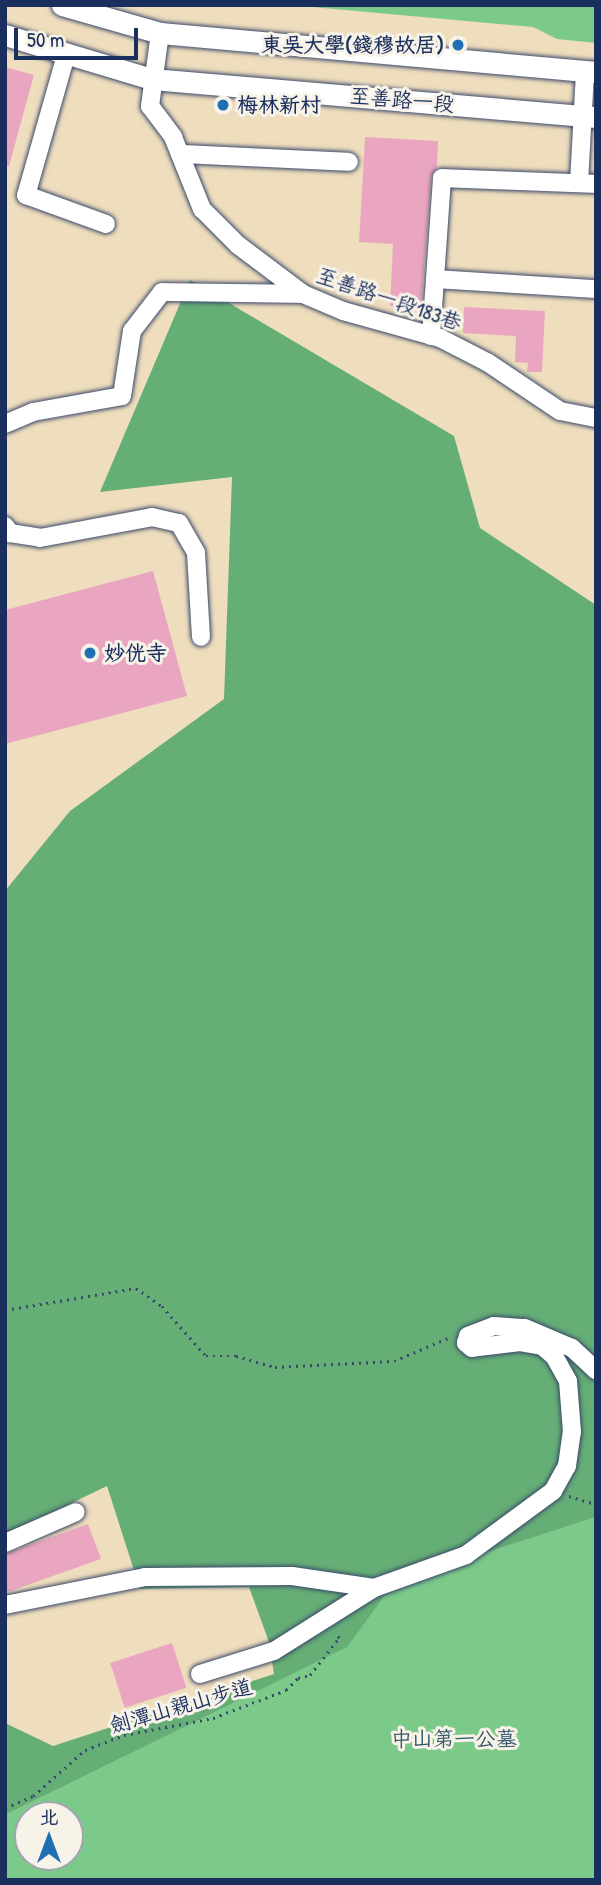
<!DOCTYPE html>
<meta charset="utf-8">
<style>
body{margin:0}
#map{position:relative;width:601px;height:1885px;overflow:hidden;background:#efdebd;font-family:"Patrick Hand","LXGW WenKai TC",sans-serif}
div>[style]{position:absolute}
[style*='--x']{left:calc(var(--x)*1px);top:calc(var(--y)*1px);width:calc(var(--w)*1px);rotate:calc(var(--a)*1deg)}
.green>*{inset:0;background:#7cca8a}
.forest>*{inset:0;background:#65ae76}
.building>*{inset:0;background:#eaa6c1;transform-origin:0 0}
.path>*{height:2.5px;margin-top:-1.25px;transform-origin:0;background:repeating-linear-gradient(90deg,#3b496c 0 2px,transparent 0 7px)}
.roads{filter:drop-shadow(0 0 2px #3b496c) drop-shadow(0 0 2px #3b496c)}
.minor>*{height:18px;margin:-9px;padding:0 9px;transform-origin:9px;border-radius:9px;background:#fff}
.major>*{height:21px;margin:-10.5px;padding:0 10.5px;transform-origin:10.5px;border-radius:10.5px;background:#fff}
.dots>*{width:19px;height:19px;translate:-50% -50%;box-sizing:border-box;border:4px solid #f7f3e8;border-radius:50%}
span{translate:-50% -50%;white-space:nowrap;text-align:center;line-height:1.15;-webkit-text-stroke:6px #f7f3e8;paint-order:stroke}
.poi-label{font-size:21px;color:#1b2f5e;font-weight:700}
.right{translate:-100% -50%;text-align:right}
.left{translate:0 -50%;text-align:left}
.street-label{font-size:21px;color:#1b2f5e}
.park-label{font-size:21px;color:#335669}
.frame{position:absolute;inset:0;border:7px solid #1b2f5e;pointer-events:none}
.north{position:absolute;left:14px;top:1801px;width:70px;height:70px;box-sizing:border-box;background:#f7f3e8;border:2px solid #9fa5b1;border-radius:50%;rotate:0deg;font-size:19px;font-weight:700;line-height:28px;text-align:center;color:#1b2f5e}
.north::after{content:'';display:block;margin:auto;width:24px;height:32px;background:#1f6fb2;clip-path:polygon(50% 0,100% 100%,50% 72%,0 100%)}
.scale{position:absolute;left:14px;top:28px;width:124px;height:32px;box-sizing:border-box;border:4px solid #1b2f5e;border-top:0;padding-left:9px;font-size:21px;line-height:24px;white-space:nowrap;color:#1b2f5e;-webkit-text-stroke:5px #f7f3e8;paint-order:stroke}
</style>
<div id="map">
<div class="green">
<div style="clip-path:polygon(290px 5px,596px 5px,596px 43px,557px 39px,533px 27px)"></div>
<div style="clip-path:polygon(evenodd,596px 1517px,596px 1880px,5px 1880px,5px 1815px,346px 1647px,394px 1583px,596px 1517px,28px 1815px,70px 1815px,70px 1857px,28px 1857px,28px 1815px)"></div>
</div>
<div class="forest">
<div style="clip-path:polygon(190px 280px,454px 436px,480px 528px,596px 605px,596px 1517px,394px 1583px,347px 1647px,5px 1815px,5px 1723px,53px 1746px,274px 1674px,269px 1642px,249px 1587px,140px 1589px,107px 1486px,5px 1535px,5px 891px,70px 811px,224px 699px,232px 477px,100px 492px)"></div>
</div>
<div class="building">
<div style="clip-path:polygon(5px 67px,34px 75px,9px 166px,5px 166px)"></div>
<div style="clip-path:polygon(365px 137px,438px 141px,437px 168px,431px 177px,421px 307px,390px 306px,393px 244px,359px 242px)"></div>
<div style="clip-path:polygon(464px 307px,545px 311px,542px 372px,527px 372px,528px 363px,515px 362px,516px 336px,463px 333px)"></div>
<div style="clip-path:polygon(153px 571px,187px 696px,5px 744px,5px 610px)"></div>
<div style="clip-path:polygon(88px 1524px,101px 1559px,5px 1593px,5px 1554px)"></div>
<div style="left:172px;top:1643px;width:47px;height:65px;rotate:72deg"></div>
</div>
<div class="path">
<div style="--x:5;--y:1310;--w:133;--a:-9.5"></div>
<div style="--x:136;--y:1288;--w:32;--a:35"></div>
<div style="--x:162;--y:1306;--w:67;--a:48.7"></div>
<div style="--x:206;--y:1356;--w:30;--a:0"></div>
<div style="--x:236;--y:1356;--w:41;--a:15.8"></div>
<div style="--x:275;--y:1367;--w:119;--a:-2.9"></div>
<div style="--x:394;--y:1361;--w:59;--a:-23.1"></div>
<div style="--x:569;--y:1496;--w:28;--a:17"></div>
<div style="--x:5;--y:1808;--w:30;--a:-23"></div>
<div style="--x:33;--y:1796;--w:69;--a:-41.5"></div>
<div style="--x:85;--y:1750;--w:42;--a:-21"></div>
<div style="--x:124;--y:1735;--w:91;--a:-10.8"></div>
<div style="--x:213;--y:1718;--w:78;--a:-21"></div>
<div style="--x:286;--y:1690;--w:17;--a:-45"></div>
<div style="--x:298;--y:1678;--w:12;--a:-14"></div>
<div style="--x:310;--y:1675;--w:47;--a:-51.9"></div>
<div style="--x:339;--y:1638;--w:6;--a:-121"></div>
</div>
<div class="roads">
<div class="minor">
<div style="--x:160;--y:33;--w:74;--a:97.8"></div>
<div style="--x:150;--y:106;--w:39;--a:53"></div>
<div style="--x:173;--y:137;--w:78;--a:68.1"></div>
<div style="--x:202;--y:209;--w:51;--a:45"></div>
<div style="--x:238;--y:245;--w:81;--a:37"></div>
<div style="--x:303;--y:294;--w:43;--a:23"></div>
<div style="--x:343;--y:311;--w:101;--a:15.6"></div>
<div style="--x:440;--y:338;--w:53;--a:27.1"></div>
<div style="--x:487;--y:362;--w:88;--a:33.9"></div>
<div style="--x:560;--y:411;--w:37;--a:11"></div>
<div style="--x:66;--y:55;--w:146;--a:105.9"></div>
<div style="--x:26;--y:195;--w:85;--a:19.9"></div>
<div style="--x:181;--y:154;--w:168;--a:2.7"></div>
<div style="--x:579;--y:183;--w:112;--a:-86.9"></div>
<div style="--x:435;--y:279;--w:161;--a:3.6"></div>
<div style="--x:431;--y:336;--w:158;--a:-86"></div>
<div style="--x:442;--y:178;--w:154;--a:2.2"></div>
<div style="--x:5;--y:424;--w:30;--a:-23"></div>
<div style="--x:33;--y:412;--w:90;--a:-10.2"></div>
<div style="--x:122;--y:396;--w:66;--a:-81.3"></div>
<div style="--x:132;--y:331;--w:49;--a:-52.4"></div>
<div style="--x:162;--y:292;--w:141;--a:0.8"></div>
<div style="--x:5;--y:526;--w:9;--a:54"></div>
<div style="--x:10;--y:533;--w:30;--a:9"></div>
<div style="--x:40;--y:538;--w:114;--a:-10.6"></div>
<div style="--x:152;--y:517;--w:28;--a:13"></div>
<div style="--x:179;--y:523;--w:34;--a:60"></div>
<div style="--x:196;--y:553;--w:84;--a:86.6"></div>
<div style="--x:5;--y:1543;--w:77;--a:-23.6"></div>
<div style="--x:5;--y:1605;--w:143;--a:-11.3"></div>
<div style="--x:145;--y:1577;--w:147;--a:-0.4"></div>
<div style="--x:292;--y:1576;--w:83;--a:8.3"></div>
<div style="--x:200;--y:1674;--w:77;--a:-17.3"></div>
<div style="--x:274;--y:1651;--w:118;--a:-32.2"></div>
<div style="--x:374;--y:1588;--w:98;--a:-19.7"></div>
<div style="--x:466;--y:1555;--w:108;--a:-36.3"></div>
<div style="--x:553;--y:1491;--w:29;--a:-61"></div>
<div style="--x:567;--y:1466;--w:34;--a:-82"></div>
<div style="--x:572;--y:1432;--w:51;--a:-94.5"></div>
<div style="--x:568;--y:1381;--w:29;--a:-119"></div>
<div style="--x:554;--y:1356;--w:16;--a:-140"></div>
<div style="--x:542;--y:1346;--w:22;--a:-170"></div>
<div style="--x:520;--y:1342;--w:48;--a:172.9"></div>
<div style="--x:472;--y:1348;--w:8;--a:-140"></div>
<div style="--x:466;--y:1343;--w:7;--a:-74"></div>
<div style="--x:468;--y:1336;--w:28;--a:-21"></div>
<div style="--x:494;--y:1326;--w:31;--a:4"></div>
<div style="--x:525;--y:1328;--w:51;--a:23.1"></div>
<div style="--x:572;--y:1348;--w:33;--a:43"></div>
</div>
<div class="major">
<div style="--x:62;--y:5;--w:102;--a:15.9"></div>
<div style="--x:160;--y:33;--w:438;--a:5.1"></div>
<div style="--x:5;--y:35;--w:153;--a:16.7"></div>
<div style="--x:152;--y:79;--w:446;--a:4.9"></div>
</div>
</div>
<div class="dots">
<div style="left:458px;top:45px;background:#1f6fb2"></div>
<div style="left:223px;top:105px;background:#1f6fb2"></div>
<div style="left:90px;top:653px;background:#1f6fb2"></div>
</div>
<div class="poi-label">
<span class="right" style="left:444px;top:45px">東吳大學(錢穆故居)</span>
<span class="left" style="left:237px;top:105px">梅林新村</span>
<span class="left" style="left:104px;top:653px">妙侊寺</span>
</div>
<div class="street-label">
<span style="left:402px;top:100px;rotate:5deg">至善路一段</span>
<span style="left:389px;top:299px;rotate:19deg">至善路一段183巷</span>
<span style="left:181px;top:1706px;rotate:-16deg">劍潭山親山步道</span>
</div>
<div class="park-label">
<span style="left:454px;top:1739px">中山第一公墓</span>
</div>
<div class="frame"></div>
<div class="north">北</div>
<div class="scale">50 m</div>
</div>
